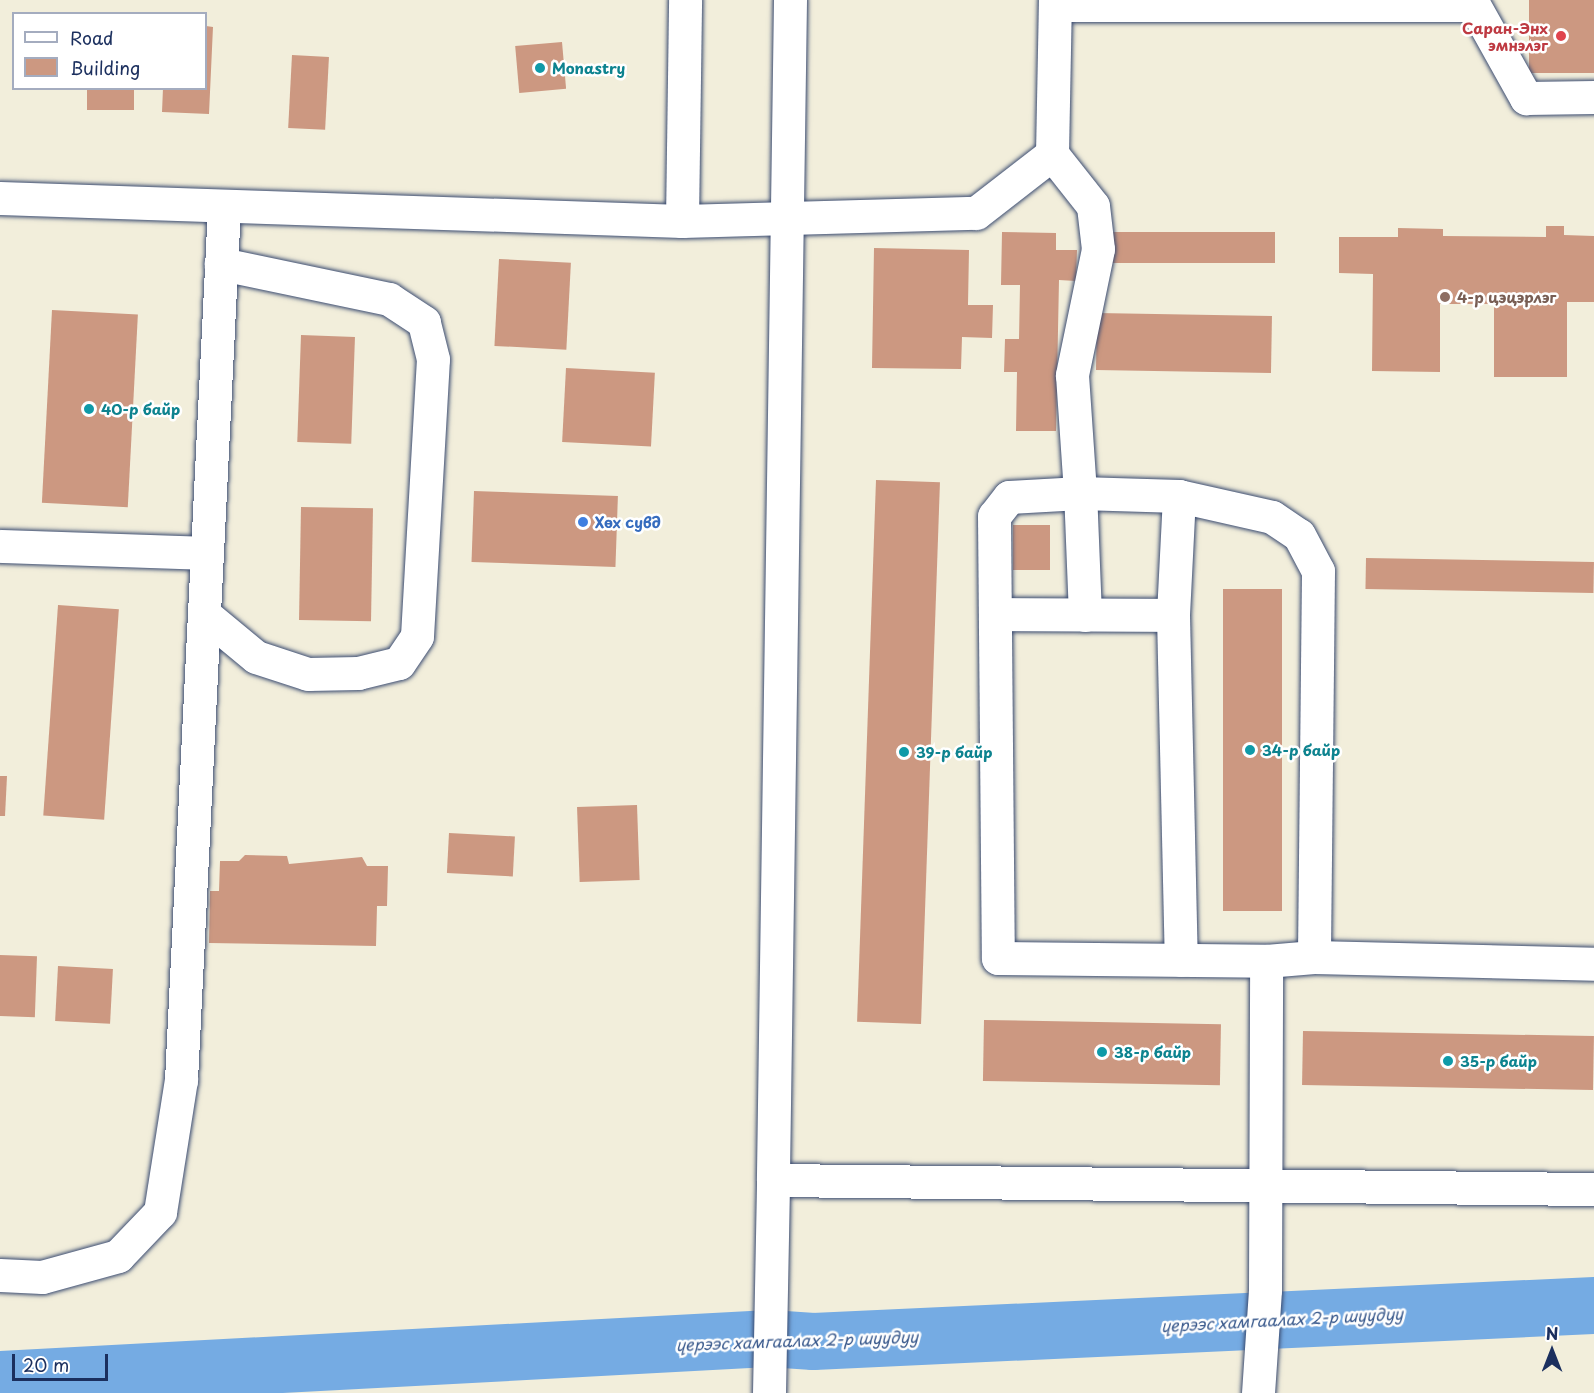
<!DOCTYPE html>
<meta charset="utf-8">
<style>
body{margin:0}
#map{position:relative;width:1594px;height:1393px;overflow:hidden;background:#f2eedb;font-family:"Playpen Sans",sans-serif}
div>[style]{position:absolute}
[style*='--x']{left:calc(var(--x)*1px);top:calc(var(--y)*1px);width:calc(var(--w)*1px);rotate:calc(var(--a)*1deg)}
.river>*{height:57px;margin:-28.5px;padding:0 28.5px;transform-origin:28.5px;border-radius:28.5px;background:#75abe3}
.building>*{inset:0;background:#cc9881;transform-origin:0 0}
.roads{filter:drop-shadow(0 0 2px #3b4c71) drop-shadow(0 0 2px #3b4c71)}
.minor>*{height:33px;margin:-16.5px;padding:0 16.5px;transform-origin:16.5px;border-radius:16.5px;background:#fff}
.major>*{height:33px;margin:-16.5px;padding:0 16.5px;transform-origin:16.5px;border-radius:16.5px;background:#fff}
.dots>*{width:16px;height:16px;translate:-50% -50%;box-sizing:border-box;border:3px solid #fff;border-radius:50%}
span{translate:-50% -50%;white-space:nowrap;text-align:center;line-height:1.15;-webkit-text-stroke:5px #fff;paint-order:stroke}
.health-label{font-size:15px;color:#be3a42;font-weight:700}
.right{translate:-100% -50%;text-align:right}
.culture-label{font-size:15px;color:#0d838f;font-weight:700}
.left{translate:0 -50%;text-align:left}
.education-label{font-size:15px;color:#785e54;font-weight:700}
.shop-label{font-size:15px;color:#366cbe;font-weight:700}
.water-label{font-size:16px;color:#3a5a8d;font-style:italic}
.legend{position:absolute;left:12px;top:12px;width:195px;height:78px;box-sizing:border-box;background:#fff;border:2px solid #a4acbf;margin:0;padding:8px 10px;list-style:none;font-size:18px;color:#1b2f5e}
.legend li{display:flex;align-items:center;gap:12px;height:30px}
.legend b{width:30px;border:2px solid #a4acbf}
.north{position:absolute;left:1522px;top:1321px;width:60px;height:60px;-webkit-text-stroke:4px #fff;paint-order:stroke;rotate:0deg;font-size:16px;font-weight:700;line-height:24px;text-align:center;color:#1b2f5e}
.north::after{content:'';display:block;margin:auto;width:21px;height:27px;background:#1b2f5e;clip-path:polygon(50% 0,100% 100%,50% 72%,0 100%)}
.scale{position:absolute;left:12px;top:1354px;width:96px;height:27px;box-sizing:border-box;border:3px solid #1b2f5e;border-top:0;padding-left:8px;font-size:18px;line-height:21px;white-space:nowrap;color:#1b2f5e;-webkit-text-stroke:4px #fff;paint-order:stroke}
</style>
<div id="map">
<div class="river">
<div style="--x:0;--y:1379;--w:770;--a:-3.05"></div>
<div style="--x:769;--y:1338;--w:44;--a:3.9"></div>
<div style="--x:813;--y:1341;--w:782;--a:-2.64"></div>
</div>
<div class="building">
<div style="left:1529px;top:0;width:65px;height:73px"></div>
<div style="clip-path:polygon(206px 26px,213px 27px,209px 114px,162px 112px,163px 88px,206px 88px)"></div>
<div style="left:562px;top:42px;width:47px;height:47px;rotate:85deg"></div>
<div style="left:292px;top:55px;width:37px;height:73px;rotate:3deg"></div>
<div style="left:87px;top:88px;width:47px;height:22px"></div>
<div style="clip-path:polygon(1546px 226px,1564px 226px,1564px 235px,1594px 236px,1594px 302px,1567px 302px,1567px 377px,1494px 377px,1494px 304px,1440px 304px,1440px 372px,1372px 371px,1373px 274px,1339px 273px,1339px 237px,1398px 237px,1398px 228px,1443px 229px,1443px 236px,1546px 237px)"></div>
<div style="clip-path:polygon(1002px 232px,1056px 233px,1056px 250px,1077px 250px,1076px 281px,1059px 280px,1056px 431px,1016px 431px,1017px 372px,1004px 372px,1005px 339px,1019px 339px,1020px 285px,1001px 285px)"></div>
<div style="left:1106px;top:232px;width:169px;height:31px"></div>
<div style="clip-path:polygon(874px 248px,969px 250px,968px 305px,993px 305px,992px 338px,962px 337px,961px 369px,872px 368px)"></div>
<div style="left:499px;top:259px;width:72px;height:87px;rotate:3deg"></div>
<div style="left:52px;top:310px;width:86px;height:193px;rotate:3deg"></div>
<div style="left:1097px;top:313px;width:175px;height:57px;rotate:1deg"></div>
<div style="left:301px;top:335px;width:54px;height:107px;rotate:2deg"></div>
<div style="left:566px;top:368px;width:89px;height:74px;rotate:3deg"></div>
<div style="left:876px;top:480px;width:64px;height:542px;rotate:2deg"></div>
<div style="left:474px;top:491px;width:144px;height:71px;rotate:2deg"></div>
<div style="left:301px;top:507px;width:72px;height:113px;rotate:1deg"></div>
<div style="left:1013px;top:525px;width:37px;height:45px"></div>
<div style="left:1366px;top:558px;width:228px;height:31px;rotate:1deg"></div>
<div style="left:1223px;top:589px;width:59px;height:322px"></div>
<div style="left:58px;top:605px;width:61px;height:211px;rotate:4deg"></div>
<div style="clip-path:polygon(0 776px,7px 776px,5px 816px,0 816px)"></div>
<div style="left:637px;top:805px;width:75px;height:60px;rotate:88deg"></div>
<div style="left:449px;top:833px;width:66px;height:40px;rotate:3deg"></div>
<div style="clip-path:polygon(245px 855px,287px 856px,289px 864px,362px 857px,367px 866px,388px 866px,387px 906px,377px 906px,376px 946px,209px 943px,210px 891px,219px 891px,220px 861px,239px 861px)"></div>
<div style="left:0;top:955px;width:37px;height:61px;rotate:2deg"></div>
<div style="left:58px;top:966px;width:55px;height:55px;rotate:3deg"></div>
<div style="left:984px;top:1020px;width:237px;height:61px;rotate:1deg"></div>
<div style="left:1303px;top:1031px;width:291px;height:54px;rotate:1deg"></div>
</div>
<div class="roads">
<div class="minor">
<div style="--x:1055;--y:5;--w:419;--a:0"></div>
<div style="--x:1474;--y:5;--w:107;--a:60.8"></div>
<div style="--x:1526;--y:98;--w:68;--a:-0.8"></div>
<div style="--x:1052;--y:154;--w:66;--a:51.7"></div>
<div style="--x:1093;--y:206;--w:43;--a:83.4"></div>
<div style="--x:1098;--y:249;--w:129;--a:101.7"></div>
<div style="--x:1072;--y:375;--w:118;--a:86.1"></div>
<div style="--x:1080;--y:493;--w:99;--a:1.7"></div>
<div style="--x:1179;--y:496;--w:119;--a:92.9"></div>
<div style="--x:1173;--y:615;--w:345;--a:88.7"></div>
<div style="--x:0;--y:198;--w:682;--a:1.93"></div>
<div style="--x:682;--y:221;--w:294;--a:-1.6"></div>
<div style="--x:976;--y:213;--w:96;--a:-37.8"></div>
<div style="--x:1052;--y:154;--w:154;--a:-88.9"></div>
<div style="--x:682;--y:221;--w:221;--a:-89.2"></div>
<div style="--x:1179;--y:496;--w:95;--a:12.7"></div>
<div style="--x:1272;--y:517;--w:32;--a:34"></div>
<div style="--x:1299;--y:535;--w:41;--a:62.2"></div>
<div style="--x:1318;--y:571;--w:386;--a:90.6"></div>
<div style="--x:0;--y:546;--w:207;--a:1.9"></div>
<div style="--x:204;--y:614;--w:67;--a:39.6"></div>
<div style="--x:256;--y:657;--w:55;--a:18.1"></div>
<div style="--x:308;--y:674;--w:50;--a:-1.1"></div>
<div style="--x:358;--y:673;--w:42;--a:-13.7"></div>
<div style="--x:399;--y:663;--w:32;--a:-56"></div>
<div style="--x:417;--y:636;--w:277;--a:-86.7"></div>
<div style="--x:433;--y:359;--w:38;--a:-104"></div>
<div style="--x:424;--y:322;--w:42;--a:-146.7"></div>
<div style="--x:389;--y:299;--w:172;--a:-168.2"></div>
<div style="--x:995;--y:614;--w:178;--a:0.3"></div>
<div style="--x:1085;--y:615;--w:122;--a:-92.3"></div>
<div style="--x:1080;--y:493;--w:71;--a:176.8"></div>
<div style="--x:1009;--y:497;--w:24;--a:128"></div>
<div style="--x:994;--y:516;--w:442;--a:89.5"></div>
<div style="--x:998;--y:958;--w:268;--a:0.6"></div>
<div style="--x:1266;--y:961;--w:48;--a:-4.8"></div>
<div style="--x:1314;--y:957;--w:280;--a:1.4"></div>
<div style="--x:0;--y:1275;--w:42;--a:2.7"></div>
<div style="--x:42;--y:1277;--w:79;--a:-15.4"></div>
<div style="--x:118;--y:1256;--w:61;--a:-46.3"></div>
<div style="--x:160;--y:1212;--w:134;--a:-81"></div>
<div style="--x:181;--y:1080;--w:875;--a:-87.18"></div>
<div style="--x:769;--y:1393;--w:213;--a:-88.9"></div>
<div style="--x:1258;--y:1393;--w:103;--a:-86.1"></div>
<div style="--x:1265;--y:1290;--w:329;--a:-89.8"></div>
</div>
<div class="major">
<div style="--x:790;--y:0;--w:1180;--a:90.83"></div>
<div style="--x:773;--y:1180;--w:821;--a:0.63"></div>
</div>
</div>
<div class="dots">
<div style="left:1561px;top:36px;background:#e0444e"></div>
<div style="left:540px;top:68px;background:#0f9aa8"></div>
<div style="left:1445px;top:297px;background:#8d6e63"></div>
<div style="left:89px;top:409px;background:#0f9aa8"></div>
<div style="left:583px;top:522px;background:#3f7fe0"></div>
<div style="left:1250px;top:750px;background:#0f9aa8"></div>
<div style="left:904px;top:752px;background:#0f9aa8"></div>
<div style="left:1102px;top:1052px;background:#0f9aa8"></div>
<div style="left:1448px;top:1061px;background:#0f9aa8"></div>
</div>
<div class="health-label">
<span class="right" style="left:1548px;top:36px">Саран-Энх<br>эмнэлэг</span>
</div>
<div class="culture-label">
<span class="left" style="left:552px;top:68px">Monastry</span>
<span class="left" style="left:101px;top:409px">40-р байр</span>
<span class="left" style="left:1262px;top:750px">34-р байр</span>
<span class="left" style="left:916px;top:752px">39-р байр</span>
<span class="left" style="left:1114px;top:1052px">38-р байр</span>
<span class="left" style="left:1460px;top:1061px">35-р байр</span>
</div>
<div class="education-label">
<span class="left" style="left:1457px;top:297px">4-р цэцэрлэг</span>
</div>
<div class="shop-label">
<span class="left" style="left:595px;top:522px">Хөх сувд</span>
</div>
<div class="water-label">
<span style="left:1282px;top:1319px;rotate:-3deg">үерээс хамгаалах 2-р шуудуу</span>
<span style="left:797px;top:1340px;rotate:-2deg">үерээс хамгаалах 2-р шуудуу</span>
</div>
<ul class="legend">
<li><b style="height:8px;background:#fff"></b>Road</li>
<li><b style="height:16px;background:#cc9881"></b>Building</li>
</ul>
<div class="north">N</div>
<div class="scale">20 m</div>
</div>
